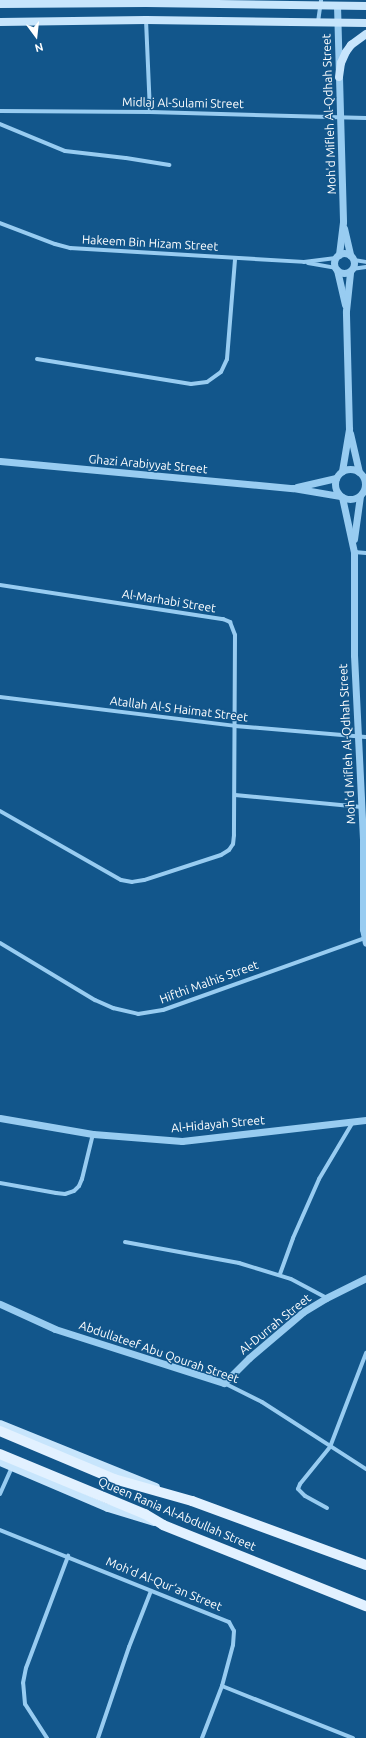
<!DOCTYPE html>
<meta charset="utf-8">
<style>
body{margin:0}
#map{position:relative;width:366px;height:1738px;overflow:hidden;background:#12568b;font-family:Ubuntu,sans-serif}
div>[style]{position:absolute}
[style*='--x']{left:calc(var(--x)*1px);top:calc(var(--y)*1px);width:calc(var(--w)*1px);rotate:calc(var(--a)*1deg)}
.minor>*{height:4px;margin:-2px;padding:0 2px;transform-origin:2px;border-radius:2px;background:#98ccf1}
.tertiary>*{height:7px;margin:-3.5px;padding:0 3.5px;transform-origin:3.5px;border-radius:3.5px;background:#98ccf1}
.tertiary>.ring{margin:-3.5px;padding:0;box-sizing:content-box;background:none;border:7px solid #98ccf1;border-radius:50%}
.secondary>*{height:8px;margin:-4px;padding:0 4px;transform-origin:4px;border-radius:4px;background:#c7e5fc}
.primary>*{height:10px;margin:-5px;padding:0 5px;transform-origin:5px;border-radius:5px;background:#e2f1ff}
span{translate:-50% -50%;white-space:nowrap;text-align:center;line-height:1.15;-webkit-text-stroke:3px #12568b;paint-order:stroke}
.street-label{font-size:12px;color:#fff}
.north{position:absolute;left:16px;top:16px;width:40px;height:40px;-webkit-text-stroke:3px #12568b;paint-order:stroke;rotate:165deg;font-size:11px;font-weight:700;line-height:16px;text-align:center;color:#fff}
.north::after{content:'';display:block;margin:auto;width:14px;height:18px;background:#fff;clip-path:polygon(50% 0,100% 100%,50% 72%,0 100%)}
</style>
<div id="map">
<div class="minor">
<div style="--x:146;--y:20;--w:92;--a:87.5"></div>
<div style="--x:318;--y:22;--w:22;--a:-82"></div>
<div style="--x:0;--y:111;--w:150;--a:0.4"></div>
<div style="--x:150;--y:112;--w:216;--a:1.6"></div>
<div style="--x:0;--y:124;--w:70;--a:22.6"></div>
<div style="--x:65;--y:151;--w:61;--a:6.5"></div>
<div style="--x:126;--y:158;--w:44;--a:9.2"></div>
<div style="--x:0;--y:223;--w:59;--a:20.9"></div>
<div style="--x:55;--y:244;--w:16;--a:15"></div>
<div style="--x:70;--y:248;--w:234;--a:3.4"></div>
<div style="--x:304;--y:262;--w:32;--a:-7"></div>
<div style="--x:354;--y:260;--w:12;--a:9"></div>
<div style="--x:308;--y:263;--w:28;--a:10"></div>
<div style="--x:352;--y:269;--w:14;--a:-8"></div>
<div style="--x:37;--y:359;--w:156;--a:9.2"></div>
<div style="--x:191;--y:384;--w:16;--a:-7"></div>
<div style="--x:207;--y:382;--w:17;--a:-36"></div>
<div style="--x:221;--y:372;--w:14;--a:-65"></div>
<div style="--x:227;--y:359;--w:100;--a:-85.4"></div>
<div style="--x:354;--y:552;--w:12;--a:5"></div>
<div style="--x:0;--y:585;--w:226;--a:8.7"></div>
<div style="--x:223;--y:619;--w:8;--a:23"></div>
<div style="--x:230;--y:622;--w:14;--a:69"></div>
<div style="--x:235;--y:635;--w:200;--a:90.3"></div>
<div style="--x:234;--y:835;--w:9;--a:96"></div>
<div style="--x:233;--y:844;--w:7;--a:124"></div>
<div style="--x:229;--y:850;--w:9;--a:148"></div>
<div style="--x:221;--y:855;--w:81;--a:162"></div>
<div style="--x:144;--y:880;--w:12;--a:171"></div>
<div style="--x:132;--y:882;--w:11;--a:-170"></div>
<div style="--x:121;--y:880;--w:139;--a:-150.3"></div>
<div style="--x:0;--y:697;--w:237;--a:7"></div>
<div style="--x:235;--y:726;--w:131;--a:4.8"></div>
<div style="--x:235;--y:795;--w:127;--a:5.4"></div>
<div style="--x:0;--y:943;--w:111;--a:31"></div>
<div style="--x:95;--y:1000;--w:20;--a:24"></div>
<div style="--x:113;--y:1008;--w:26;--a:13"></div>
<div style="--x:138;--y:1014;--w:25;--a:-9"></div>
<div style="--x:163;--y:1010;--w:214;--a:-19.6"></div>
<div style="--x:0;--y:1183;--w:57;--a:10.1"></div>
<div style="--x:56;--y:1193;--w:9;--a:6"></div>
<div style="--x:65;--y:1194;--w:9;--a:-18"></div>
<div style="--x:74;--y:1191;--w:7;--a:-45"></div>
<div style="--x:79;--y:1186;--w:8;--a:-67"></div>
<div style="--x:82;--y:1179;--w:46;--a:-76.3"></div>
<div style="--x:125;--y:1242;--w:116;--a:10.4"></div>
<div style="--x:239;--y:1263;--w:54;--a:17.1"></div>
<div style="--x:291;--y:1279;--w:40;--a:28"></div>
<div style="--x:280;--y:1274;--w:38;--a:-70"></div>
<div style="--x:293;--y:1238;--w:64;--a:-66.2"></div>
<div style="--x:319;--y:1179;--w:66;--a:-59.2"></div>
<div style="--x:224;--y:1383;--w:42;--a:26.6"></div>
<div style="--x:262;--y:1402;--w:124;--a:32.8"></div>
<div style="--x:0;--y:1494;--w:30;--a:-66"></div>
<div style="--x:327;--y:1508;--w:25;--a:-151"></div>
<div style="--x:305;--y:1496;--w:10;--a:-135"></div>
<div style="--x:298;--y:1489;--w:5;--a:-68"></div>
<div style="--x:300;--y:1484;--w:48;--a:-51"></div>
<div style="--x:330;--y:1447;--w:101;--a:-69"></div>
<div style="--x:0;--y:1530;--w:247;--a:21.9"></div>
<div style="--x:229;--y:1622;--w:10;--a:61"></div>
<div style="--x:234;--y:1631;--w:14;--a:94"></div>
<div style="--x:233;--y:1645;--w:42;--a:105"></div>
<div style="--x:222;--y:1686;--w:56;--a:111"></div>
<div style="--x:222;--y:1686;--w:141;--a:21.7"></div>
<div style="--x:47;--y:1738;--w:40;--a:-122.9"></div>
<div style="--x:25;--y:1704;--w:21;--a:-95"></div>
<div style="--x:23;--y:1683;--w:15;--a:-79"></div>
<div style="--x:26;--y:1668;--w:120;--a:-69.4"></div>
<div style="--x:98;--y:1738;--w:96;--a:-71.2"></div>
<div style="--x:129;--y:1647;--w:60;--a:-68.6"></div>
</div>
<div class="tertiary">
<div style="--x:337;--y:5;--w:217;--a:88.4"></div>
<div style="--x:343;--y:222;--w:33;--a:97"></div>
<div style="--x:344;--y:228;--w:28;--a:77"></div>
<div class="ring" style="left:334px;top:253px;width:13px;height:13px"></div>
<div style="--x:337;--y:270;--w:36;--a:77"></div>
<div style="--x:350;--y:433;--w:40;--a:77"></div>
<div style="--x:0;--y:461;--w:294;--a:5.3"></div>
<div style="--x:293;--y:488;--w:48;--a:9.7"></div>
<div class="ring" style="left:335px;top:469px;width:23px;height:23px"></div>
<div style="--x:342;--y:471;--w:43;--a:-80.5"></div>
<div style="--x:349;--y:429;--w:118;--a:-91.5"></div>
<div style="--x:346;--y:311;--w:39;--a:-84"></div>
<div style="--x:297;--y:487;--w:40;--a:-13"></div>
<div style="--x:342;--y:497;--w:56;--a:77.7"></div>
<div style="--x:354;--y:552;--w:103;--a:90"></div>
<div style="--x:354;--y:655;--w:185;--a:87.2"></div>
<div style="--x:363;--y:840;--w:89;--a:90"></div>
<div style="--x:363;--y:929;--w:14;--a:78"></div>
<div style="--x:354;--y:539;--w:43;--a:-82.1"></div>
<div style="--x:0;--y:1118;--w:94;--a:9.8"></div>
<div style="--x:93;--y:1134;--w:89;--a:4.5"></div>
<div style="--x:182;--y:1141;--w:185;--a:-6.5"></div>
<div style="--x:0;--y:1304;--w:60;--a:24.4"></div>
<div style="--x:55;--y:1329;--w:177;--a:17.7"></div>
<div style="--x:224;--y:1383;--w:35;--a:-45"></div>
<div style="--x:249;--y:1358;--w:71;--a:-40.4"></div>
<div style="--x:303;--y:1312;--w:27;--a:-31"></div>
<div style="--x:326;--y:1298;--w:45;--a:-26.6"></div>
</div>
<div class="secondary">
<div style="--x:0;--y:4;--w:146;--a:-0.4"></div>
<div style="--x:146;--y:3;--w:220;--a:0.8"></div>
<div style="--x:0;--y:22;--w:146;--a:-0.8"></div>
<div style="--x:146;--y:20;--w:220;--a:0.8"></div>
<div style="--x:339;--y:77;--w:14;--a:-82"></div>
<div style="--x:341;--y:63;--w:12;--a:-66"></div>
<div style="--x:346;--y:52;--w:9;--a:-54"></div>
<div style="--x:351;--y:45;--w:19;--a:-36"></div>
<div style="--x:0;--y:1424;--w:168;--a:22"></div>
<div style="--x:0;--y:1462;--w:117;--a:23.1"></div>
<div style="--x:108;--y:1508;--w:48;--a:16.9"></div>
</div>
<div class="primary">
<div style="--x:0;--y:1431;--w:124;--a:22.8"></div>
<div style="--x:114;--y:1479;--w:81;--a:15.8"></div>
<div style="--x:192;--y:1501;--w:185;--a:20.2"></div>
<div style="--x:0;--y:1454;--w:157;--a:22.5"></div>
<div style="--x:145;--y:1514;--w:21;--a:31"></div>
<div style="--x:163;--y:1525;--w:219;--a:21.8"></div>
</div>
<div class="street-label">
<span style="left:183px;top:103px;rotate:1deg">Midlaj Al-Sulami Street</span>
<span style="left:329px;top:114px;rotate:-92deg">Moh'd Mifleh Al-Qdhah Street</span>
<span style="left:150px;top:243px;rotate:3deg">Hakeem Bin Hizam Street</span>
<span style="left:148px;top:464px;rotate:5deg">Ghazi Arabiyyat Street</span>
<span style="left:169px;top:601px;rotate:9deg">Al-Marhabi Street</span>
<span style="left:179px;top:709px;rotate:7deg">Atallah Al-S Haimat Street</span>
<span style="left:347px;top:744px;rotate:-93deg">Moh'd Mifleh Al-Qdhah Street</span>
<span style="left:209px;top:982px;rotate:-20deg">Hifthi Malhis Street</span>
<span style="left:218px;top:1124px;rotate:-5deg">Al-Hidayah Street</span>
<span style="left:275px;top:1324px;rotate:-39deg">Al-Durrah Street</span>
<span style="left:159px;top:1352px;rotate:19deg">Abdullateef Abu Qourah Street</span>
<span style="left:177px;top:1514px;rotate:23deg">Queen Rania Al-Abdullah Street</span>
<span style="left:164px;top:1584px;rotate:22deg">Moh’d Al-Qur’an Street</span>
</div>
<div class="north">N</div>
</div>
